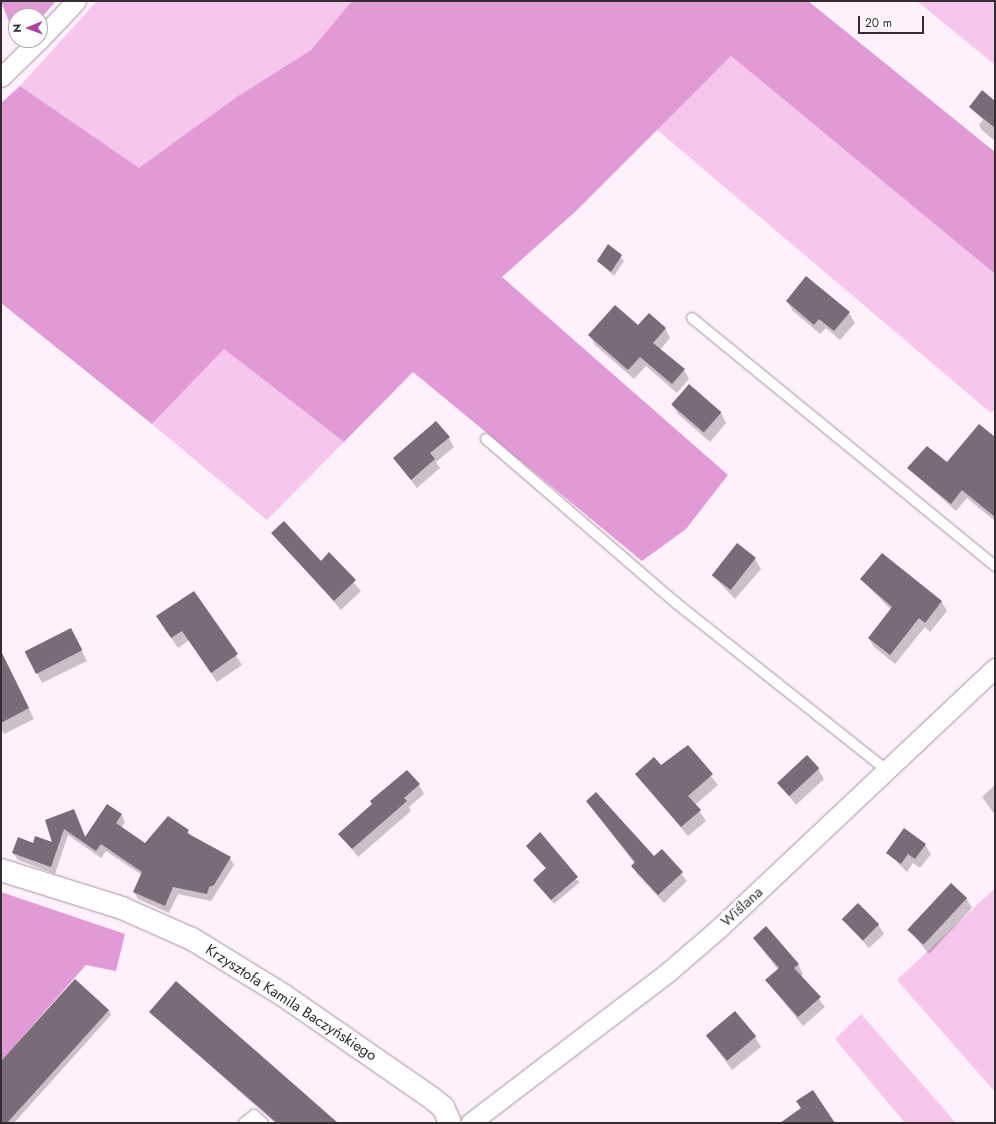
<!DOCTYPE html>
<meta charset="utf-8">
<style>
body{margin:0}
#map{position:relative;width:996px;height:1124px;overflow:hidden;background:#fef1fb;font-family:Jost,sans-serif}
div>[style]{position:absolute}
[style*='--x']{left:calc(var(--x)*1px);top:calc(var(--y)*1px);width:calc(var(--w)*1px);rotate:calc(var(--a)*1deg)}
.green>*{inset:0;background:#f6c6ed}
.forest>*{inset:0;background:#e29ad6}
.shadow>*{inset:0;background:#0003}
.building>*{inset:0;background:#796b77;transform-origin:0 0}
.roads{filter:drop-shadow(0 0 1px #a2939f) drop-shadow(0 0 1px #a2939f)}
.lane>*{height:10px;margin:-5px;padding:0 5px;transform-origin:5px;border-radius:5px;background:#fff}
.street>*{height:19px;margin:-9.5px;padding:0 9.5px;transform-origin:9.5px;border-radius:9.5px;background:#fff}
.secondary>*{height:22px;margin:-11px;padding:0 11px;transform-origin:11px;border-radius:11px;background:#fff}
span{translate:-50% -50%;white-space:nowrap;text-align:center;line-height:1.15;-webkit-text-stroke:4px #fff;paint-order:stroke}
.street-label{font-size:15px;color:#332d32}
.frame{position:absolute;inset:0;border:2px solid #332d32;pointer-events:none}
.north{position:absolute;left:8px;top:8px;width:40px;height:40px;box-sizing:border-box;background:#fff;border:1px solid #adabad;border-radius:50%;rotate:269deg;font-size:11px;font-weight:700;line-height:16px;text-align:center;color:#332d32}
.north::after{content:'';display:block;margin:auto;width:14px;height:18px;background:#ae42a1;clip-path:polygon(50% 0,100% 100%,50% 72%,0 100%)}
.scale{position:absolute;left:858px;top:16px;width:66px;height:18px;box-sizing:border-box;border:2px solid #332d32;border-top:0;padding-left:5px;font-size:12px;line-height:14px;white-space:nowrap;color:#332d32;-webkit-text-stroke:3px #fff;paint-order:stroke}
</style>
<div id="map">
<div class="green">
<div style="clip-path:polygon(97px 1px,352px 1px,311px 50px,238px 96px,139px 169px,20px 86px)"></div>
<div style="clip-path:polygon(917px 1px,995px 1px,995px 65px)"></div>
<div style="clip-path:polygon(731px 56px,995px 274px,995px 409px,991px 413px,656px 129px)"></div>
<div style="clip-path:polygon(224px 349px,344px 442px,267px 520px,152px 424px)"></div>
<div style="clip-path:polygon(994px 889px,995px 890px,995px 1092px,897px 980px)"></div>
<div style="clip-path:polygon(861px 1014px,936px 1100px,956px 1123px,905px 1123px,835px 1039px)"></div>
</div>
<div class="forest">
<div style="clip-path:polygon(1px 1px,56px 1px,40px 19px,16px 16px,16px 40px,20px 40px,17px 43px)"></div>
<div style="clip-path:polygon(352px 1px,808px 1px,995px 152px,995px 274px,731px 56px,576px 211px,502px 277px,728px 475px,686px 529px,642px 561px,413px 372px,344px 442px,224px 349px,152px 424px,1px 303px,1px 103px,20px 86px,139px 168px,238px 96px,311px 50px)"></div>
<div style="clip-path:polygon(1px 892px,125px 934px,116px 971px,86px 965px,1px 1061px)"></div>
</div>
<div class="shadow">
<div style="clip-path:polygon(995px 102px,995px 141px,982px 130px,979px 125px,983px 120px,970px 107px)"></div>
<div style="clip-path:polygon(609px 246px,624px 261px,614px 276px,598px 261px)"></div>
<div style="clip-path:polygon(787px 301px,849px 313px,855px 323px,840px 340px,826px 328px,820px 334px,793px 311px)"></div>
<div style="clip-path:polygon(638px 326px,665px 328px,670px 338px,660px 350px,684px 370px,689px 379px,677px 393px,646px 366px,634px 379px,595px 345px,589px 335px)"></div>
<div style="clip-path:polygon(689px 385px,721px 413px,726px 423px,710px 442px,678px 414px,672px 404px)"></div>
<div style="clip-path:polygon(979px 425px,995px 437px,995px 521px,967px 498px,956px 511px,908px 468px,947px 464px)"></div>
<div style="clip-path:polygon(449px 438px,454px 447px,436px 462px,440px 468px,417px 488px,394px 458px)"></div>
<div style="clip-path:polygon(273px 533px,321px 562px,329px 554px,361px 591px,341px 610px)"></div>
<div style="clip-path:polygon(882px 554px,942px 602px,947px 611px,930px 632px,925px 627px,895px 664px,874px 647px,869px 638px,891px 610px,861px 579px)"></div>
<div style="clip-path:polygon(755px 559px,761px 569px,735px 599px,712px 575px)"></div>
<div style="clip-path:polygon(193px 592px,242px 665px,217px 682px,189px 640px,178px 648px,163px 626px)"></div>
<div style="clip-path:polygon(76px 639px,87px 661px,42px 683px,26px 651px)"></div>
<div style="clip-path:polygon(10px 671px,34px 719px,4px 734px,1px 729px,1px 676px)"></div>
<div style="clip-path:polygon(687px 746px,718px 785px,695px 805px,706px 821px,688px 836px,636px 774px,661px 767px)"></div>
<div style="clip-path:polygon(818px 769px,824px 779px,796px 805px,779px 783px)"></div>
<div style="clip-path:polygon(419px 785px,424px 794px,409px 807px,411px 811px,358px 857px,340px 834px)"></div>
<div style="clip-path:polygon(995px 785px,995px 815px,982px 797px)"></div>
<div style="clip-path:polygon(587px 802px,654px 857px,662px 850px,687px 881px,664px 903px,637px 874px,633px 866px,635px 864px)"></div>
<div style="clip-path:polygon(74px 810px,86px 837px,121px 814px,125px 822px,121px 828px,146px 845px,188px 831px,191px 837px,230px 858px,234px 865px,211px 901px,178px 894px,169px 913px,138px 899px,134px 892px,142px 875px,106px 851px,101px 858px,68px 835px,55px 874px,18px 860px,13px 853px,33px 844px,54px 844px)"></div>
<div style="clip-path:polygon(925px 845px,931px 854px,920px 868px,913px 863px,907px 872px,888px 853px)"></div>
<div style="clip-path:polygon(527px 847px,580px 882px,554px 904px,534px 880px,546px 869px)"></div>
<div style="clip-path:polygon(966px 898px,972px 908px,929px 954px,909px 930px)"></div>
<div style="clip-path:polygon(843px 919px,878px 924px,884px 934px,869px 948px)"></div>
<div style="clip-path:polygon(754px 938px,798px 964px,803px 974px,801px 976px,825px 1007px,803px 1026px,766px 980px,778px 970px)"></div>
<div style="clip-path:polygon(109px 1010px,111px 1015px,14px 1123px,1px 1123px,1px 1062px)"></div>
<div style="clip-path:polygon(150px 1012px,336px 1123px,275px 1123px)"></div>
<div style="clip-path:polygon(707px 1036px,755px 1037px,761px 1047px,732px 1070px)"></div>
</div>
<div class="building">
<div style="clip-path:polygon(982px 90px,995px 101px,995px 128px,969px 107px)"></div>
<div style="clip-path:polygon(608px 244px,622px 255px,611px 272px,597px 261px)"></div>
<div style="clip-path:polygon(806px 276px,850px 312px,834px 331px,819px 319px,814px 325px,786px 301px)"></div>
<div style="clip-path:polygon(615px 305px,638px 325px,649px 313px,666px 328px,653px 343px,685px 369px,672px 384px,640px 357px,628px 370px,588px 335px)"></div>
<div style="left:689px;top:384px;width:43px;height:27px;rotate:41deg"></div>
<div style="clip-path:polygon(436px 421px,450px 437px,430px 453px,435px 459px,411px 480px,393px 458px)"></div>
<div style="clip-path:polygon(979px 424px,995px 437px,995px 517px,962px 490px,951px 504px,907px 468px,927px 446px,947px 462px)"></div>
<div style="clip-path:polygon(284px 521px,321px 561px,329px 552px,356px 580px,334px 601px,271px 533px)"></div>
<div style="left:737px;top:543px;width:24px;height:41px;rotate:38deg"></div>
<div style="clip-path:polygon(882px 553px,942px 601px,925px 623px,919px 618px,890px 655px,868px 638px,892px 607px,860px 579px)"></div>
<div style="clip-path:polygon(194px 591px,238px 654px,211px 673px,182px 631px,171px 638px,156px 616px)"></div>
<div style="left:71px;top:628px;width:25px;height:52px;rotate:63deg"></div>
<div style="clip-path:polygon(1px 651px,29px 708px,1px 723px)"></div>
<div style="clip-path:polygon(688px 745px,713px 774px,688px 796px,701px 810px,681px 827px,635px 774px,654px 757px,661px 765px)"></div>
<div style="left:807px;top:755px;width:18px;height:41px;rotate:47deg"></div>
<div style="clip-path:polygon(407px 770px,420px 784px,404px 798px,407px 801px,352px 849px,338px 834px,372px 804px,370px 801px)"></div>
<div style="clip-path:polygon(596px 792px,654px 856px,662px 849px,683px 872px,658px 895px,631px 866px,635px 862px,586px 801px)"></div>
<div style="clip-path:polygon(107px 804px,122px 814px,116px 823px,145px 843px,168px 816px,189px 830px,187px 833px,231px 857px,214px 885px,209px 887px,207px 894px,173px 887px,165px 906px,133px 892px,142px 872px,101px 844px,96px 851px,64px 829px,51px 867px,12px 853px,18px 837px,33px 843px,35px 836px,52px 842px,45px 820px,74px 809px,85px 837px)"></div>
<div style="clip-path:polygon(904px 828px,926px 844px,915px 859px,908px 854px,901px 864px,886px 853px)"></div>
<div style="clip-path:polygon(540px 832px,578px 877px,551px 900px,533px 880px,546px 868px,526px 846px)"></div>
<div style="left:951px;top:883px;width:22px;height:64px;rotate:43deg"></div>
<div style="left:858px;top:903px;width:30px;height:23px;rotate:45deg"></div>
<div style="clip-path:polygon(766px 926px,799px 964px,794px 968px,821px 997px,798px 1017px,765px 980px,779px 968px,753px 938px)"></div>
<div style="clip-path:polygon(75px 979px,109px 1010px,7px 1123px,1px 1123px,1px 1061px)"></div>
<div style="clip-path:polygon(176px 981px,338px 1123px,277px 1123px,149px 1012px)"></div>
<div style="left:735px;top:1011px;width:33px;height:38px;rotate:50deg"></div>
<div style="clip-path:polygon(813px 1090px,835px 1123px,780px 1123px,801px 1108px,796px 1101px)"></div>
</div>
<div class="roads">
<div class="lane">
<div style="--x:692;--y:318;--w:392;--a:39.3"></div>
<div style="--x:486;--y:439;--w:251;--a:40.8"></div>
<div style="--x:676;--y:603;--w:270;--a:38.4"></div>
<div style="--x:244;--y:1123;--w:13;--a:-39"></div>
<div style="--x:254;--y:1115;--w:12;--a:42"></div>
</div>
<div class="street">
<div style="--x:40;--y:39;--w:52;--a:-46.5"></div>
<div style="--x:1;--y:77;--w:53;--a:-44.2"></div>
<div style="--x:470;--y:1123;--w:249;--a:-37.3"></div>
<div style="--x:668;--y:972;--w:66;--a:-40.7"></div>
<div style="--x:718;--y:929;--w:381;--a:-43.3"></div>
</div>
<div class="secondary">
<div style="--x:1;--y:870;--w:127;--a:17.4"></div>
<div style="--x:122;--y:908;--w:77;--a:23.9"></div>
<div style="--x:192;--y:939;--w:107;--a:31.6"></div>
<div style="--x:283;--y:995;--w:183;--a:34.7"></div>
<div style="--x:433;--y:1099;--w:13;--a:39"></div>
<div style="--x:443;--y:1107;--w:17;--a:66"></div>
</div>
</div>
<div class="street-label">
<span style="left:742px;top:907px;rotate:-42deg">Wiślana</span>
<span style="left:291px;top:1003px;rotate:33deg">Krzysztofa Kamila Baczyńskiego</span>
</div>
<div class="frame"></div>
<div class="north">N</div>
<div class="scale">20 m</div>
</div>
